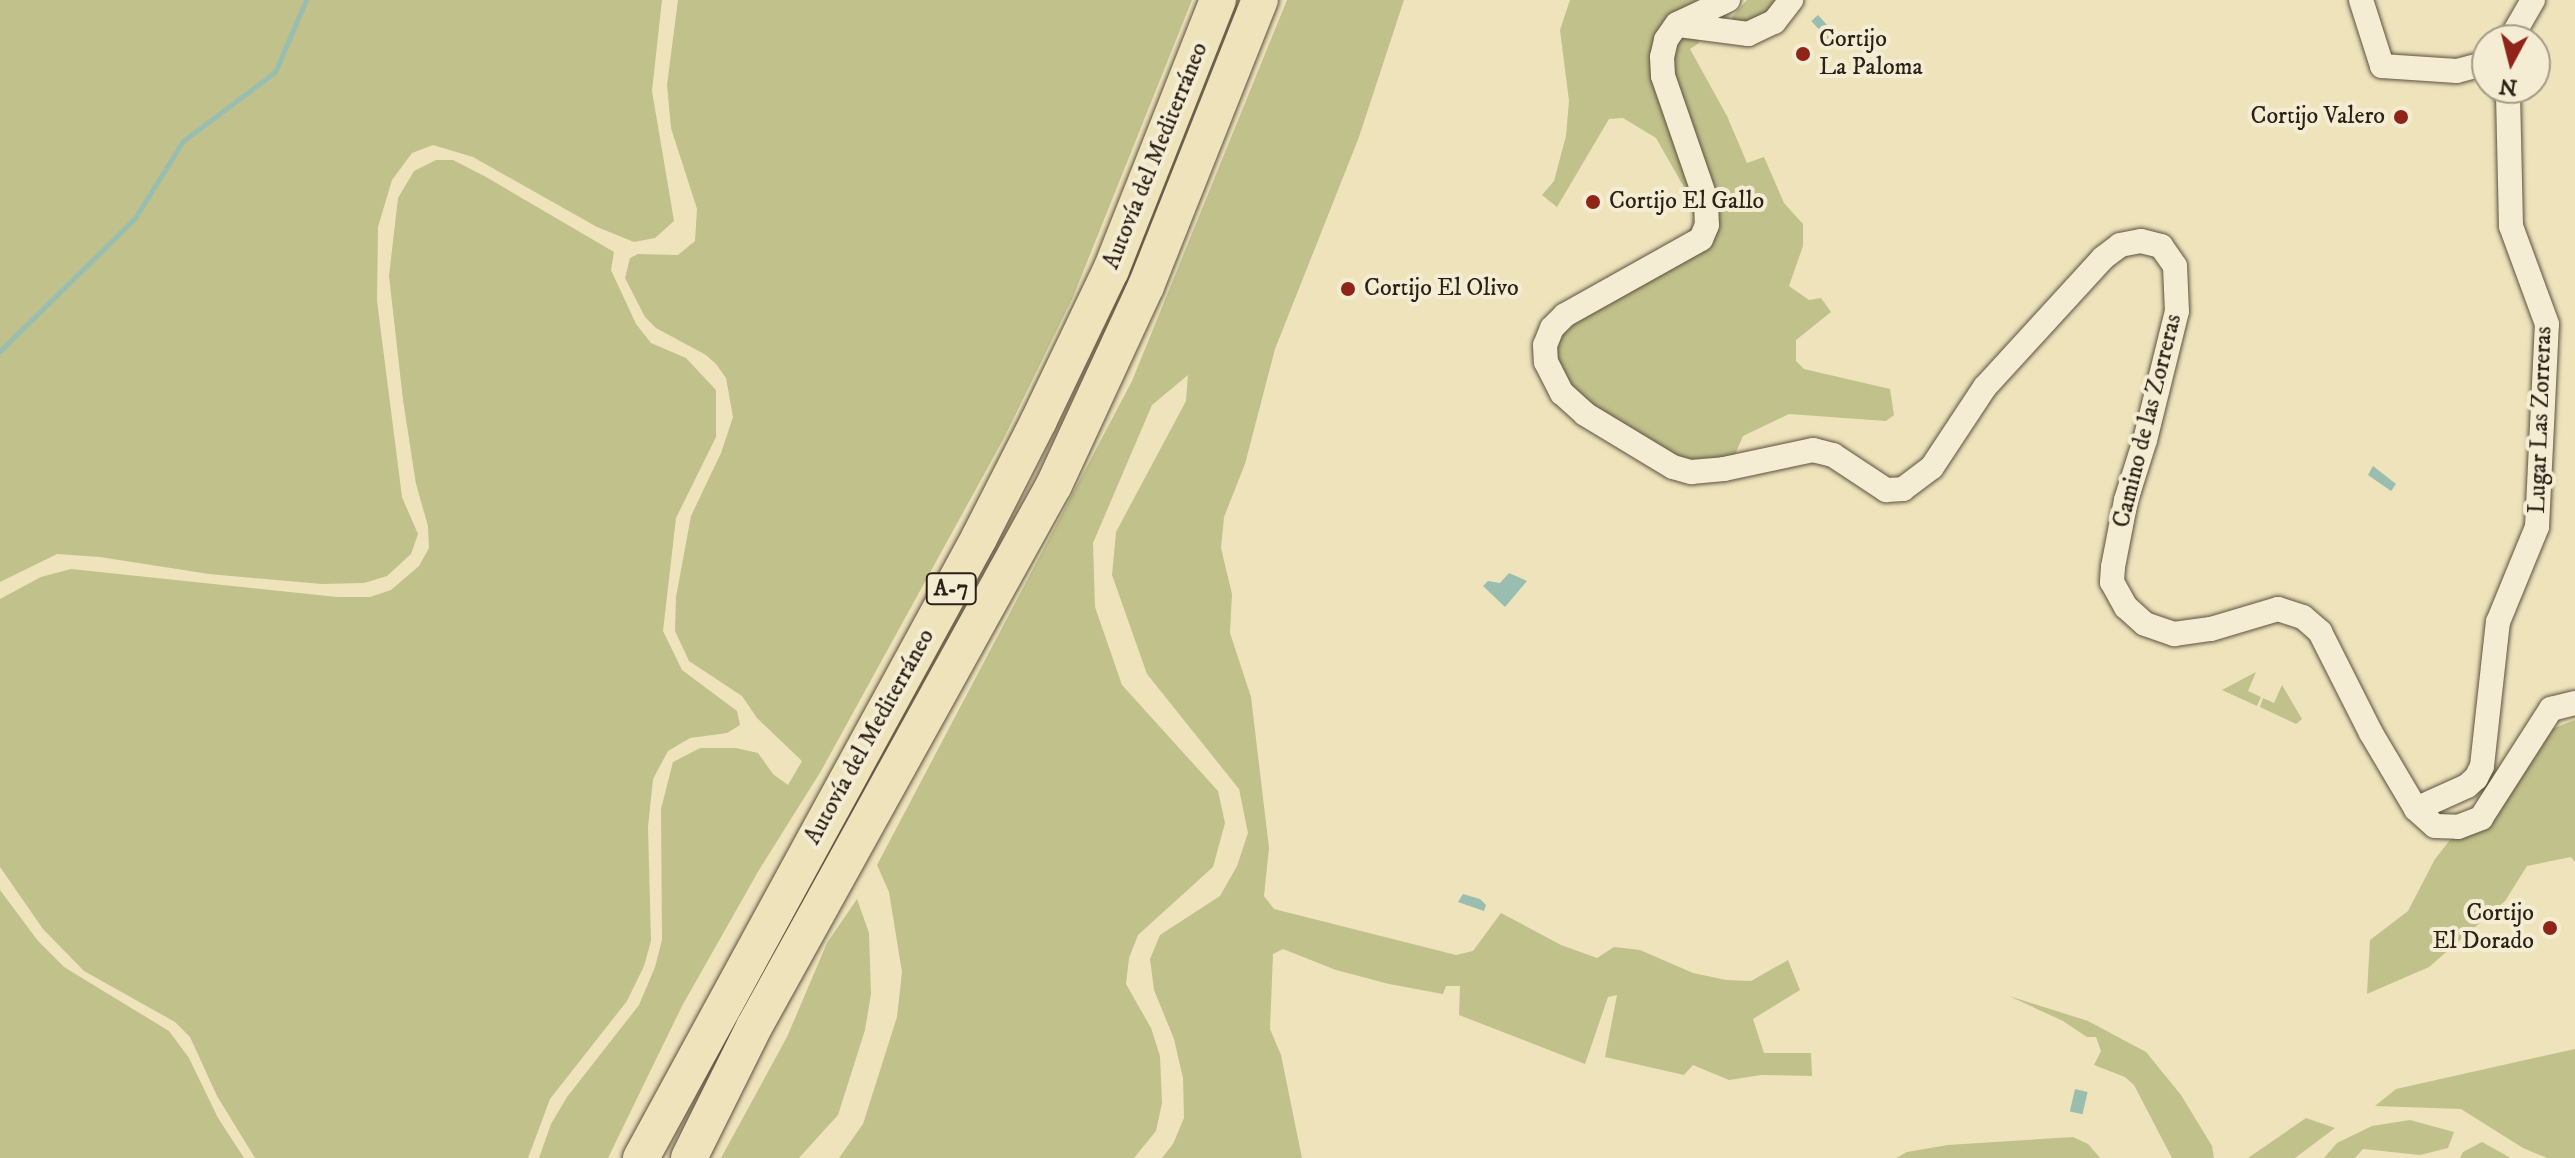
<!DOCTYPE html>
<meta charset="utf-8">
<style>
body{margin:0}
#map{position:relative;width:2575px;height:1158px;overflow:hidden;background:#eee3bb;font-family:"IM FELL DW Pica",serif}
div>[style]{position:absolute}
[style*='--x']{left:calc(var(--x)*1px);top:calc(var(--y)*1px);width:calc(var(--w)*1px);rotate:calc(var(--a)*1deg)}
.green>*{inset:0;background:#c1c18b}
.water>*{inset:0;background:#99beb0;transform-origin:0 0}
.stream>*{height:5px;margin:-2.5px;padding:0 2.5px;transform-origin:2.5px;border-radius:2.5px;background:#99beb0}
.roads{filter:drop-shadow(0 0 2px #5d5240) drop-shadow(0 0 2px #5d5240)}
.minor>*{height:24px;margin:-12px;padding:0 12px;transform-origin:12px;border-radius:12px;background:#f4edd3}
.highway>*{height:36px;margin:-18px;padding:0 18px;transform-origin:18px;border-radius:18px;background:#eee3bb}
.dots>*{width:22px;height:22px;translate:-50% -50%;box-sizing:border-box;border:4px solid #f4edd3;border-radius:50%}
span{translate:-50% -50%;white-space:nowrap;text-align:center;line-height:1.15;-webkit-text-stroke:8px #f4edd3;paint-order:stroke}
.shield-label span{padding:2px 6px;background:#f4edd3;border:2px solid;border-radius:6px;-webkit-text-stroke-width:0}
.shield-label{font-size:22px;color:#2d2117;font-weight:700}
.poi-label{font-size:24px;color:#2d2117}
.left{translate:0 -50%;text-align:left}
.right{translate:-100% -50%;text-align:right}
.street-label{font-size:24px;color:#2d2117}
.north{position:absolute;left:2471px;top:24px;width:80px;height:80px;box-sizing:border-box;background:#f4edd3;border:2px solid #a49b88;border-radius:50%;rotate:187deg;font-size:22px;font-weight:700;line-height:32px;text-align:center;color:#2d2117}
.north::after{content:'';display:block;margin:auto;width:28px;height:36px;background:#8f2418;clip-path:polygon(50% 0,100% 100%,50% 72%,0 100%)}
</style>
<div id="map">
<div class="green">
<div style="clip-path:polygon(0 0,662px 0,652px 91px,674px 221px,655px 238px,634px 242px,597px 227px,473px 157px,433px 145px,412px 153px,392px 180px,378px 227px,377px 301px,402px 497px,418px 534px,411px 554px,387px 576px,364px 583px,322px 584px,209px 574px,100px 557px,57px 554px,0 582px)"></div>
<div style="clip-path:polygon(678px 0,1192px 0,1073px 297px,1004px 438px,821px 771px,759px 870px,682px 1006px,608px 1158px,539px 1158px,551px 1124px,567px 1097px,639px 1005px,655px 967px,662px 940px,661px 809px,673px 762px,700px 748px,736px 748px,758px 753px,773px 774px,788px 785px,802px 761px,757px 718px,742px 696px,689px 661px,675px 631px,676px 597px,691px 516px,721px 453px,733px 417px,726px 378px,716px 364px,706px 355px,656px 328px,645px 317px,625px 278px,630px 258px,638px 254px,678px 255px,695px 241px,697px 209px,671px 128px,667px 85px)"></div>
<div style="clip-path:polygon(1287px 0,1404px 0,1359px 137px,1275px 349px,1245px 464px,1224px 517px,1221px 548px,1232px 594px,1230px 633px,1251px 697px,1269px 848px,1264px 896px,1274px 909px,1456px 955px,1473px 951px,1501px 913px,1561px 945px,1597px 958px,1614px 947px,1640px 950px,1693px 973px,1726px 980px,1751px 981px,1788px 960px,1800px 990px,1753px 1019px,1764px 1053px,1811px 1053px,1812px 1076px,1761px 1075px,1729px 1080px,1693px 1065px,1684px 1075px,1605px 1057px,1617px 995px,1608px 997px,1585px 1064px,1459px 1015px,1460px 986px,1446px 986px,1443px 994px,1389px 984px,1336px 970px,1283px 949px,1273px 954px,1270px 1029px,1281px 1055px,1302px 1158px,1162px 1158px,1173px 1144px,1184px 1118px,1183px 1078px,1174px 1039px,1154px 990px,1150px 959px,1160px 935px,1220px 896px,1237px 866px,1248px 833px,1239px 789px,1147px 674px,1112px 575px,1116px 532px,1186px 401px,1188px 375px,1152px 405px,1093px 543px,1095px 607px,1122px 685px,1218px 791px,1225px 823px,1213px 867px,1138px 935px,1129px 958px,1126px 984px,1151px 1028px,1160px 1056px,1162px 1103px,1156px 1131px,1134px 1158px,839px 1158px,863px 1124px,897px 1017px,902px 972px,889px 892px,877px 865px,1132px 381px)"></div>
<div style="clip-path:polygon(1570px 0,1711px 0,1651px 61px,1654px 87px,1697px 196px,1691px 233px,1676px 248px,1691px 228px,1693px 215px,1688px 194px,1656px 138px,1623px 118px,1609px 119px,1557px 207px,1542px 195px,1554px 181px,1566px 136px,1569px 101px,1560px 30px)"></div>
<div style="clip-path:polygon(1747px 0,1784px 0,1754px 24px,1735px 24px,1732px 17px)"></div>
<div style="clip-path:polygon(1698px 31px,1699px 43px,1690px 49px,1727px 116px,1747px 163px,1764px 157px,1784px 203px,1803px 224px,1803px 246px,1789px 286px,1809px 300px,1821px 298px,1831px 312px,1796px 340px,1796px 361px,1804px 369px,1890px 389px,1894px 415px,1886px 421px,1789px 414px,1743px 436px,1733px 459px,1687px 464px,1572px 392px,1554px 360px,1559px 333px,1585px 311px,1708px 243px,1672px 57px,1677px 39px)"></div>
<div style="clip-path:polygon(436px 160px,453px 160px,486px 177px,614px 252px,611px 270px,636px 324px,651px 343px,686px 358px,716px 390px,716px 437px,676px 518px,663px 631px,682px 670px,737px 711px,740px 725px,727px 733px,690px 738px,668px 751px,653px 779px,648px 827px,651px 941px,644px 966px,627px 1001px,550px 1099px,528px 1158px,255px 1158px,217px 1096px,190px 1037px,175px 1022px,84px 971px,43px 929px,0 867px,0 599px,41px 577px,71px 569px,337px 597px,370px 597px,391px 590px,419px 566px,429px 548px,428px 526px,416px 484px,403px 400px,389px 276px,398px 198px,414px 171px)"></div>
<div style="clip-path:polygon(2256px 672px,2248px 691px,2261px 697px,2257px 706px,2222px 690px)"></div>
<div style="clip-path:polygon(2282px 685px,2302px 719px,2296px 724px,2260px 707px,2263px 698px,2274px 703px)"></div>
<div style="clip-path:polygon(2575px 720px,2575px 862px,2571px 857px,2527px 866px,2505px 901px,2429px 967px,2367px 994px,2370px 940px,2408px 911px,2435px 859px,2450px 840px,2484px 831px,2549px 730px)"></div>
<div style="clip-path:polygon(0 890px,38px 941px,64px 967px,169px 1031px,189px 1058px,218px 1118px,244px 1158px,0 1158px)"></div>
<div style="clip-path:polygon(857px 899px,869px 933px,871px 994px,865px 1030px,838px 1115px,799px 1158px,721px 1158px,787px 1037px,827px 943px)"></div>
<div style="clip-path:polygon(2009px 996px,2088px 1021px,2146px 1052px,2181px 1095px,2212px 1146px,2214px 1158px,2172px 1158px,2134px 1085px,2125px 1077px,2094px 1065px,2101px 1051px,2096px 1037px,2087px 1037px,2063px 1021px)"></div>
<div style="clip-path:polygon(2575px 1049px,2575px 1158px,2547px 1158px,2523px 1148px,2461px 1109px,2375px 1106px,2396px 1089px)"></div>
<div style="clip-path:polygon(2306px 1118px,2335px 1128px,2295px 1158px,2248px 1158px)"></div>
<div style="clip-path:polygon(2410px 1120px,2454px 1132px,2448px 1148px,2420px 1155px,2363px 1149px,2355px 1158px,2324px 1158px,2337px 1143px,2372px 1126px)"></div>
<div style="clip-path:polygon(2073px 1137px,2088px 1144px,2100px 1158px,1896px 1158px,1907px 1152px,1948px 1145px)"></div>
<div style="clip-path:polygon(2482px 1142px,2509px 1157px,2510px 1158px,2460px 1158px,2463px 1152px)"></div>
</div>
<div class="water">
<div style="left:1818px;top:15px;width:30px;height:9px;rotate:48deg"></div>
<div style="clip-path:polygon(2373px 466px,2396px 484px,2391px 491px,2368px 475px)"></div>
<div style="clip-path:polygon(1509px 573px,1527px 581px,1505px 607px,1483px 586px,1488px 581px,1500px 583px)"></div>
<div style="clip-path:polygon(1463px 894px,1480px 899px,1486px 905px,1484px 911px,1458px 902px)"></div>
<div style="left:2075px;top:1089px;width:13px;height:23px;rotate:13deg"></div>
</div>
<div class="stream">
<div style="--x:0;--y:351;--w:190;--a:-44.6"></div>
<div style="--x:135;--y:218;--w:91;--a:-58.1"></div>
<div style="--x:183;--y:141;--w:115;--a:-36.9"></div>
<div style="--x:275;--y:72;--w:78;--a:-66.7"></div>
</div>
<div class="roads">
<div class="minor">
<div style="--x:1728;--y:0;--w:56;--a:154.8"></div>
<div style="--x:1677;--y:24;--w:19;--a:125"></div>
<div style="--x:1666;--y:40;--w:17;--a:103"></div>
<div style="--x:1662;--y:57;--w:19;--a:87"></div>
<div style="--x:1663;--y:76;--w:131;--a:70.9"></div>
<div style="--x:1706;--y:200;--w:25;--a:88"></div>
<div style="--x:1707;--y:225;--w:15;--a:113"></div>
<div style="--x:1701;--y:239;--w:156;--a:150.8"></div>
<div style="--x:1565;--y:315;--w:18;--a:135"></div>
<div style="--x:1552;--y:328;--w:18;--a:112"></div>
<div style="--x:1545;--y:345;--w:17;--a:87"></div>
<div style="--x:1546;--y:362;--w:35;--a:63"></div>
<div style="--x:1562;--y:393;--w:31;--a:42"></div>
<div style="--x:1585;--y:414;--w:103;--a:31.1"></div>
<div style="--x:1673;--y:467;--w:19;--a:16"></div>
<div style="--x:1691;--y:472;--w:33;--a:-5"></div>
<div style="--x:1724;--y:469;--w:91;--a:-12.1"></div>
<div style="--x:1813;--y:450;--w:21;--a:14"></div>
<div style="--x:1833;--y:455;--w:64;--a:33.4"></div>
<div style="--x:1886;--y:490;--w:17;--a:-3"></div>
<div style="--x:1903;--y:489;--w:36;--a:-37"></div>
<div style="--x:1932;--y:467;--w:96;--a:-56.5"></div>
<div style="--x:1985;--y:387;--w:175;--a:-47.5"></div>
<div style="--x:2103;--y:258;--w:21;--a:-37"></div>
<div style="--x:2120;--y:245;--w:21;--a:-11"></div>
<div style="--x:2141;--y:241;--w:21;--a:14"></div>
<div style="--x:2161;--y:246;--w:24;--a:55"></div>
<div style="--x:2175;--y:266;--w:45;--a:87.5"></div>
<div style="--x:2177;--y:311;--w:133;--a:103.9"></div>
<div style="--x:2145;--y:440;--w:63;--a:107.6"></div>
<div style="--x:2126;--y:500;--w:68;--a:101"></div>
<div style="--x:2113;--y:567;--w:15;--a:94"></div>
<div style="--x:2112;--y:582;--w:29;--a:61"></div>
<div style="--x:2126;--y:607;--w:25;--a:42"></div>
<div style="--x:2145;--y:624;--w:31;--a:19"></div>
<div style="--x:2174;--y:634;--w:37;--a:-8"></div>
<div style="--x:2211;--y:629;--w:70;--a:-16.6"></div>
<div style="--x:2278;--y:609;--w:26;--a:18"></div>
<div style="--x:2303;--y:617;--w:23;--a:41"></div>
<div style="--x:2320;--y:632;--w:113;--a:63.2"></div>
<div style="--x:2371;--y:733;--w:88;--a:59.4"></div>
<div style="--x:2416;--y:809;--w:25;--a:42"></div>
<div style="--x:2435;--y:826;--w:23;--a:2"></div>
<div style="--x:2458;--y:827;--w:25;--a:-21"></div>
<div style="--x:2481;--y:818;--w:130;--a:-57.3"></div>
<div style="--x:2551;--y:709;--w:25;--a:-14"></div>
<div style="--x:2361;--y:0;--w:69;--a:72.3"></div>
<div style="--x:2382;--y:66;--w:75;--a:3.8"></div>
<div style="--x:2457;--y:71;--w:31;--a:-15"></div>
<div style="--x:1679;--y:25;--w:70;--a:7.4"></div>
<div style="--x:1748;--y:34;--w:29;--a:-25"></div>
<div style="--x:1774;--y:22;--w:28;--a:-52"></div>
<div style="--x:2510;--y:40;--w:46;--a:-60.1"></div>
<div style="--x:2416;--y:809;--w:56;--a:-24.3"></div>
<div style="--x:2467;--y:786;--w:12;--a:-42"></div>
<div style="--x:2476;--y:778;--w:13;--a:-63"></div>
<div style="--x:2482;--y:766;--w:145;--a:-83.7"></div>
<div style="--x:2498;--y:622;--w:103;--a:-67.7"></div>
<div style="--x:2537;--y:527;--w:203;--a:-87.2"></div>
<div style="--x:2547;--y:324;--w:104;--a:-110.2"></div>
<div style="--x:2511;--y:226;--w:128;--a:-91.3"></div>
<div style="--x:2508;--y:98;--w:11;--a:-117"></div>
</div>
<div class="highway">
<div style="--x:641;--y:1158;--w:706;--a:-61.4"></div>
<div style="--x:979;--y:538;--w:132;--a:-63"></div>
<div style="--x:1039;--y:420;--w:166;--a:-64.4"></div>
<div style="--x:1111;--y:270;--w:290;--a:-68.4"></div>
<div style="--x:689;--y:1158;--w:146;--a:-63.6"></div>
<div style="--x:754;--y:1027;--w:619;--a:-61.04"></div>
<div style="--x:1054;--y:485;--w:219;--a:-65.2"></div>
<div style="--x:1146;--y:286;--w:308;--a:-68.3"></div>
</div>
</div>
<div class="dots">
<div style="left:1803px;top:54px;background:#8f2418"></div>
<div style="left:2401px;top:117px;background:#8f2418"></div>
<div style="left:1593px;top:202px;background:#8f2418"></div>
<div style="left:1348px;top:289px;background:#8f2418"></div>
<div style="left:2550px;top:928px;background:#8f2418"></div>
</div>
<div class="shield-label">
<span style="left:951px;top:589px">A-7</span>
</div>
<div class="poi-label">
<span class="left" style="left:1819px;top:54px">Cortijo<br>La Paloma</span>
<span class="right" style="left:2385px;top:117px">Cortijo Valero</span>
<span class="left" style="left:1609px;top:202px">Cortijo El Gallo</span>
<span class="left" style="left:1364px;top:289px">Cortijo El Olivo</span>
<span class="right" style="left:2534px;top:928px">Cortijo<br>El Dorado</span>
</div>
<div class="street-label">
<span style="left:1156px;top:156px;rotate:-68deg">Autovía del Mediterráneo</span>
<span style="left:2541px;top:420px;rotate:-88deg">Lugar Las Zorreras</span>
<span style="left:2148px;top:421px;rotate:-76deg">Camino de las Zorreras</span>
<span style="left:870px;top:737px;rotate:-61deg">Autovía del Mediterráneo</span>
</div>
<div class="north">N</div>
</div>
